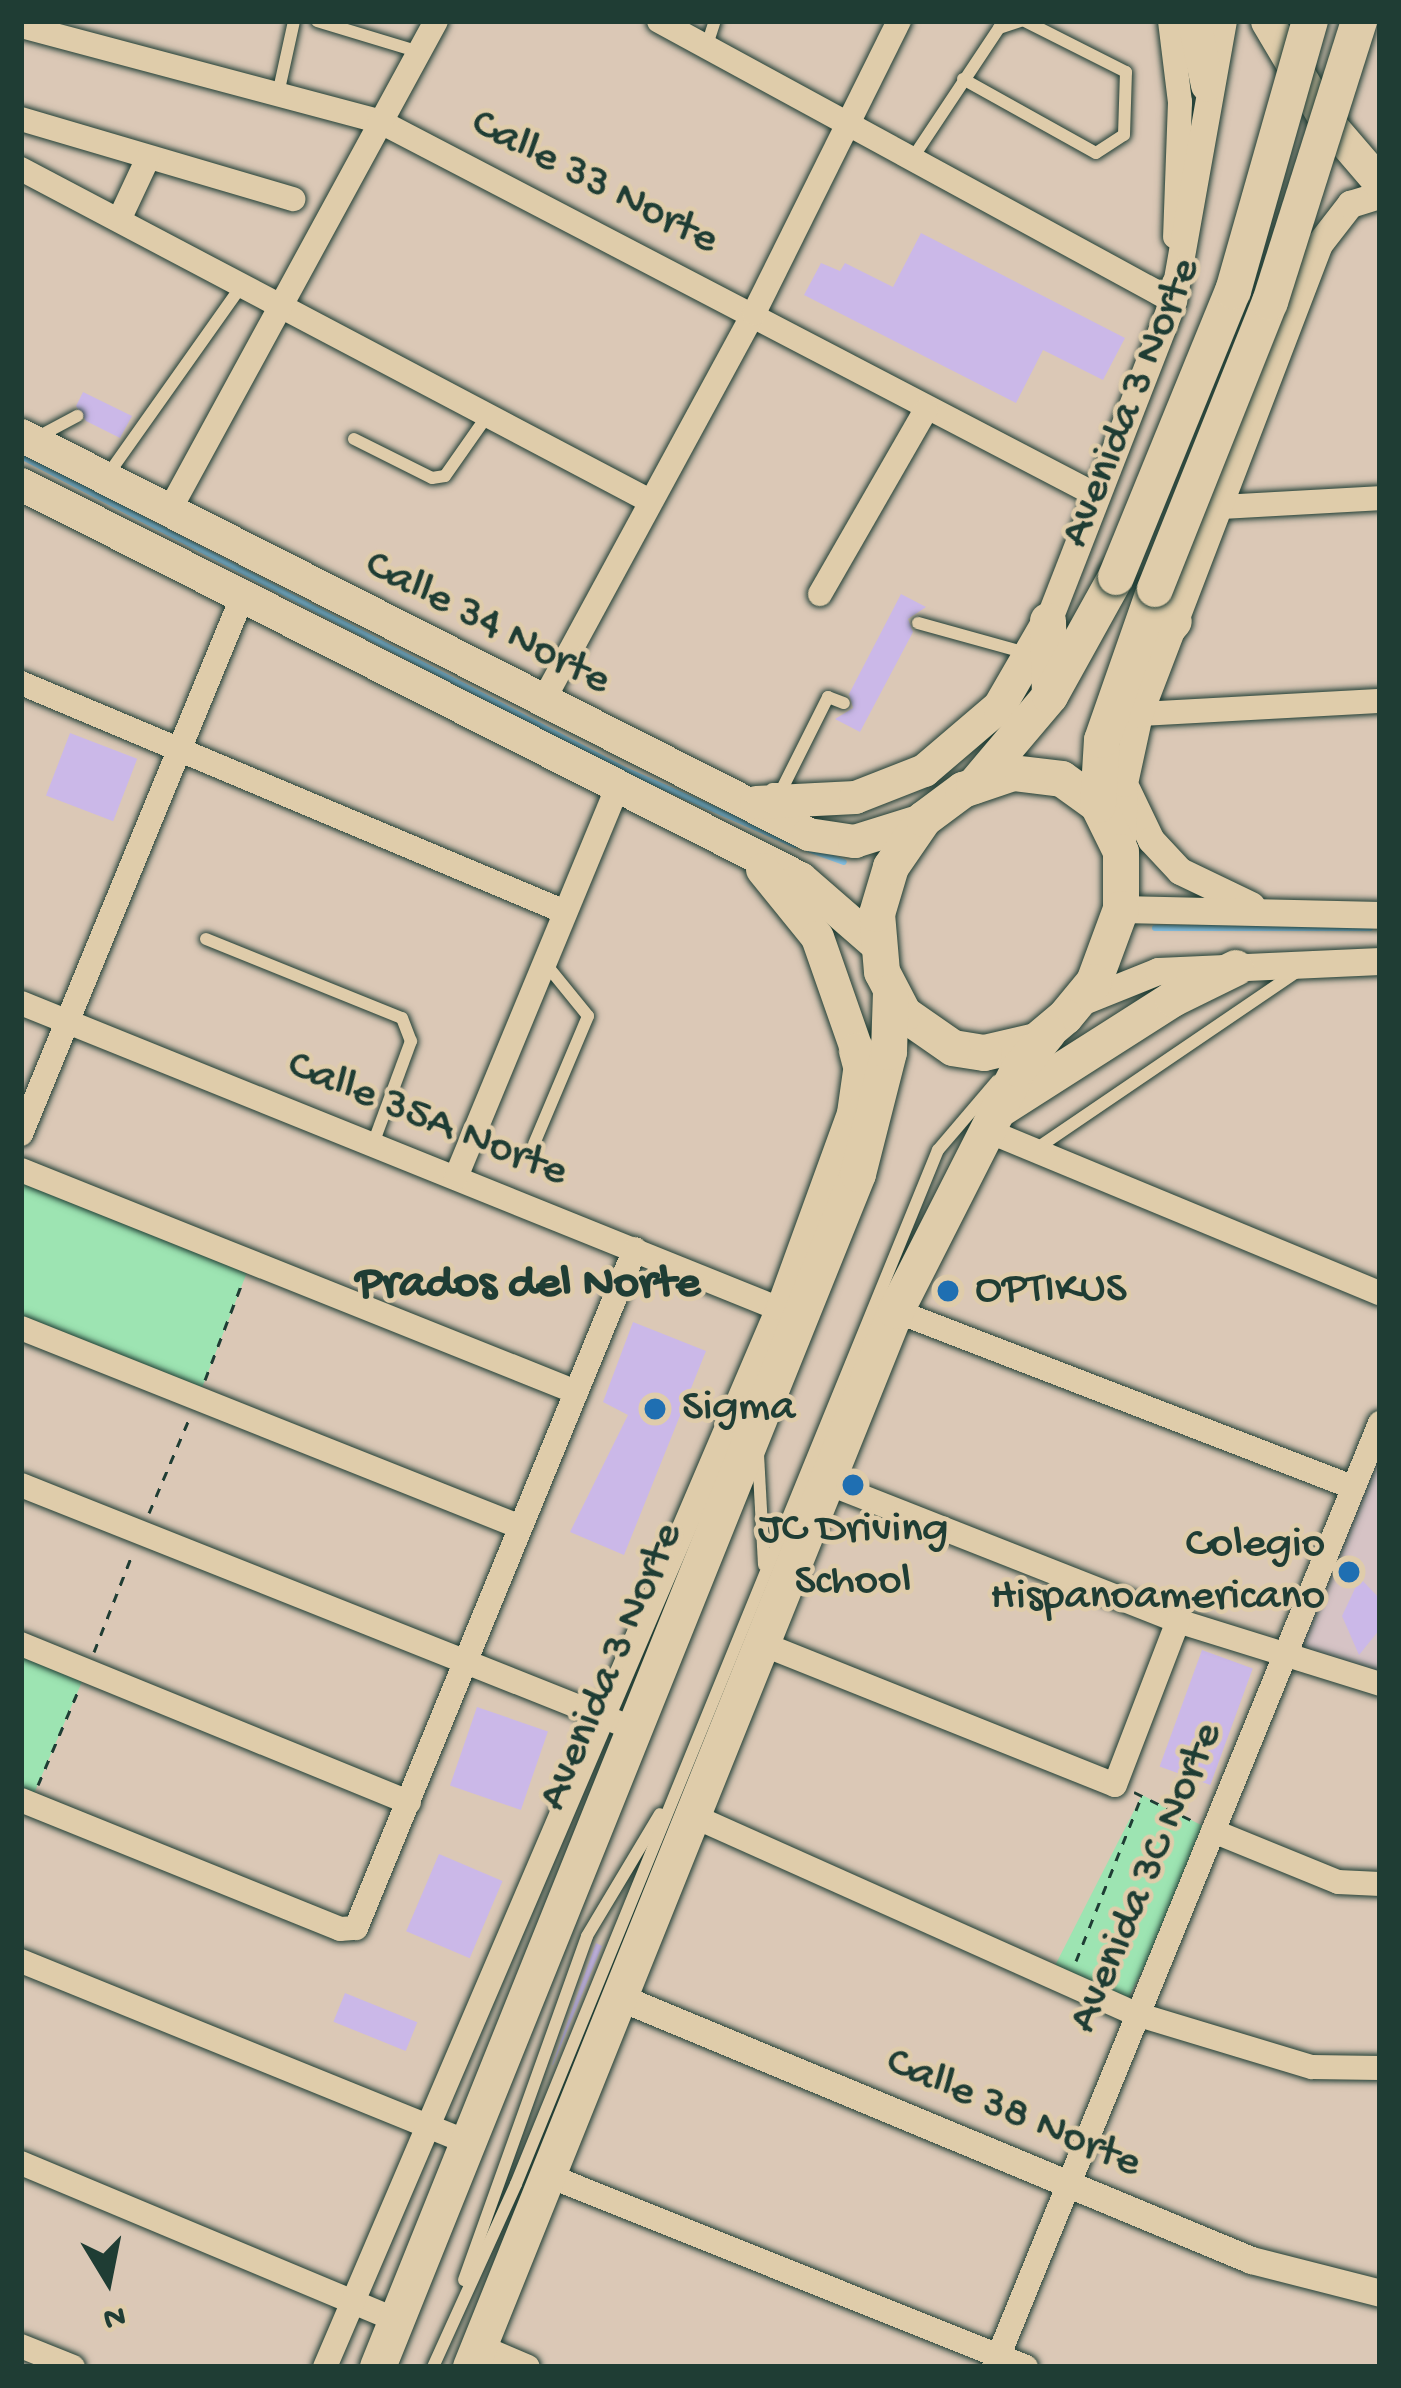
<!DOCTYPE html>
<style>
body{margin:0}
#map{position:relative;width:1401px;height:2388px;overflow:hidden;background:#dbc8b6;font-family:"Gochi Hand",sans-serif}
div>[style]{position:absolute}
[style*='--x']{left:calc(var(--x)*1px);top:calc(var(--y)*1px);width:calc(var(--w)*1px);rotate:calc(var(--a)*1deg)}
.built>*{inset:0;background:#d6c3c5}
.green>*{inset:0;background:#9de4b2;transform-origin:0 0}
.stream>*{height:6px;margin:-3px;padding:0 3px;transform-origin:3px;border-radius:3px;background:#89c4e8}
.building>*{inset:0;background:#cbb8e8;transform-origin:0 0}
.path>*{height:3px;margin-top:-1.5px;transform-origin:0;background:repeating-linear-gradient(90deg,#1f3d34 0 9px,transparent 0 18px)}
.roads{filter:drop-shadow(0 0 3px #1f3d34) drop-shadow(0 0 3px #1f3d34)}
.service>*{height:12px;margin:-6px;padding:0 6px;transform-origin:6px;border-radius:6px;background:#dfccaa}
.minor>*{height:24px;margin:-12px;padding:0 12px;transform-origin:12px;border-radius:12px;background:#dfccaa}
.tertiary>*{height:27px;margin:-13.5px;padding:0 13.5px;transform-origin:13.5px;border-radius:13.5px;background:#dfccaa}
.secondary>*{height:33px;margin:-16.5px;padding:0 16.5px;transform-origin:16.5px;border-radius:16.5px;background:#dfccaa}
.primary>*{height:36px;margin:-18px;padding:0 18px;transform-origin:18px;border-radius:18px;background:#dfccaa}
.bridges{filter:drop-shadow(0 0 3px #1f3d34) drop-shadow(0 0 3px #1f3d34)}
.primary-bridge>*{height:36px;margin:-18px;padding:0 18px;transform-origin:18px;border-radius:18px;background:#dfccaa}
.dots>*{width:33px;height:33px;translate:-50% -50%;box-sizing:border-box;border:6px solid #dfccaa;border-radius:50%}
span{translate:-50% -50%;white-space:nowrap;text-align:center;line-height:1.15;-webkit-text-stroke:9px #dfccaa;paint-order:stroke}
.street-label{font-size:45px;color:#1f3d34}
.poi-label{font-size:45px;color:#1f3d34}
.left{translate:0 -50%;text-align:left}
.right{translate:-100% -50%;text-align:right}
.neighbourhood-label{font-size:48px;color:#1f3d34;font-weight:700}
.frame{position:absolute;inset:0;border:24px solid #1f3d34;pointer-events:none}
.north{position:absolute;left:48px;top:2220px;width:120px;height:120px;-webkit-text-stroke:9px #dfccaa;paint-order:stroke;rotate:170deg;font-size:33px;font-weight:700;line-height:48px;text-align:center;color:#1f3d34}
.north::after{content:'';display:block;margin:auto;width:42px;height:54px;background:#1f3d34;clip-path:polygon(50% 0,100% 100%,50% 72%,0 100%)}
</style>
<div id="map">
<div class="built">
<div style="clip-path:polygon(1380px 1423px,1380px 1684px,1284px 1658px)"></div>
</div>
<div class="green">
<div style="clip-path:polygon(21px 1170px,251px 1262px,196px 1403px,21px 1328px)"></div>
<div style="clip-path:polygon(21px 1644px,87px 1670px,30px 1803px,21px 1800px)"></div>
<div style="left:1142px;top:1795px;width:80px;height:201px;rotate:27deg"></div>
</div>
<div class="stream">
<div style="--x:21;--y:456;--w:681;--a:27.47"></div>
<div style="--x:625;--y:770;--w:186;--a:23.8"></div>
<div style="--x:808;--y:849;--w:38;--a:20"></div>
<div style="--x:1155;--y:928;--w:215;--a:0"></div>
</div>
<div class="building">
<div style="clip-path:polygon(921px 233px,1125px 338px,1103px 380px,1043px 350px,1016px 403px,804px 295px,821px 263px,840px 271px,845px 263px,893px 287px)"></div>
<div style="clip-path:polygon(83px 392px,132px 416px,120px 438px,86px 421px,76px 406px)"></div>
<div style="clip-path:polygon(901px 594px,926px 607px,908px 619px,913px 632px,860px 732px,835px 719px,853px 708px,849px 694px)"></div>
<div style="left:70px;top:733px;width:72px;height:67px;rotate:21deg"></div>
<div style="clip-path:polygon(633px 1322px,706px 1351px,624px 1555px,570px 1532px,628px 1415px,603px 1402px)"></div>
<div style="clip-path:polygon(1360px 1578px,1380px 1599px,1380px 1629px,1359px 1655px,1342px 1616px)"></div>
<div style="left:1202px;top:1650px;width:54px;height:124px;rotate:20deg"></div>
<div style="left:477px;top:1707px;width:75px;height:83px;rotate:19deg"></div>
<div style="left:439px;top:1854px;width:69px;height:84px;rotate:23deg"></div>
<div style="clip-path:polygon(596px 1943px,602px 1946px,553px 2065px,552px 2065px)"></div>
<div style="left:345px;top:1993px;width:78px;height:31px;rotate:22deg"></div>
</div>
<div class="path">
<div style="--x:205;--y:1380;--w:104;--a:-69.1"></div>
<div style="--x:149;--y:1513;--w:104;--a:-66.9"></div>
<div style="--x:94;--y:1652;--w:104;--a:-68.6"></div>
<div style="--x:38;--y:1785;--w:104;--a:-66.9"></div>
<div style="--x:1134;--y:1792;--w:68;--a:26.2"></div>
<div style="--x:1076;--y:1961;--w:179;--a:-68.3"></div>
</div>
<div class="roads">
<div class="service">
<div style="--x:317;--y:21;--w:107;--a:16.9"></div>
<div style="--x:707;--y:45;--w:25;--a:-72"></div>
<div style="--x:963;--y:79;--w:152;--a:29.1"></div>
<div style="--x:1096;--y:153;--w:33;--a:-33"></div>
<div style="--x:1124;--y:135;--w:63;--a:-88.2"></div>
<div style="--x:1126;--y:72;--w:113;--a:-153.2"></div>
<div style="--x:278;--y:94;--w:75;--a:-77.6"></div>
<div style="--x:912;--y:159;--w:157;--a:-56.4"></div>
<div style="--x:999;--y:28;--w:23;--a:-18"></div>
<div style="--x:36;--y:438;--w:47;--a:-28.2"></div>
<div style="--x:354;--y:439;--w:87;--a:26.6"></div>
<div style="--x:432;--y:478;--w:13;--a:-9"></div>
<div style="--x:445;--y:476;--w:73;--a:-55"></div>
<div style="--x:109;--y:473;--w:230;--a:-54.7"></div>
<div style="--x:918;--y:623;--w:112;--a:15.5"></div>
<div style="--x:772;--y:789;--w:10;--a:0"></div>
<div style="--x:782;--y:789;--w:103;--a:-63.4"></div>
<div style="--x:828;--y:697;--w:17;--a:21"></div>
<div style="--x:206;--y:939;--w:211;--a:22"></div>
<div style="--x:402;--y:1018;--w:25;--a:69"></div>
<div style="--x:411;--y:1041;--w:110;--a:110.3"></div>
<div style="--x:534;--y:1144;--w:139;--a:-67.1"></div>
<div style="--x:588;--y:1016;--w:68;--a:-129.1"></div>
<div style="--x:1033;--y:1151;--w:322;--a:-34.2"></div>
<div style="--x:758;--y:1454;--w:111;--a:86.9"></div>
<div style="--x:464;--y:2280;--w:365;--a:-70.3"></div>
<div style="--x:587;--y:1936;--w:142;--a:-59.1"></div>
<div style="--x:433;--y:2367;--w:201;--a:-65.6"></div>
<div style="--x:516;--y:2184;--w:1117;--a:-67.8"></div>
<div style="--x:938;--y:1150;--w:91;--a:-49.5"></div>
</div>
<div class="minor">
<div style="--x:659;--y:21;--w:585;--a:28.58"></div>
<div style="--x:1173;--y:301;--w:18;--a:-87"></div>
<div style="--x:1170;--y:21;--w:82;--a:83"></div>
<div style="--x:1180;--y:102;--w:135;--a:92.1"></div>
<div style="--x:21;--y:26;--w:370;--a:14.9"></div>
<div style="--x:379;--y:121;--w:809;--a:27.55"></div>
<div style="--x:21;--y:119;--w:284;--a:16.4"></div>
<div style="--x:21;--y:169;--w:711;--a:27.83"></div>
<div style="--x:119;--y:220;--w:68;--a:-64.9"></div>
<div style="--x:1220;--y:507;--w:160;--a:-3.2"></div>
<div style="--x:168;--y:513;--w:560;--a:-61.42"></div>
<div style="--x:820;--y:594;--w:212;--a:-60.1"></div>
<div style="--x:21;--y:683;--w:590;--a:22.83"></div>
<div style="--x:542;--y:703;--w:444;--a:-61.5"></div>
<div style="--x:754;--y:313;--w:326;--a:-63.6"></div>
<div style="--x:1139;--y:714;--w:241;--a:-3.1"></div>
<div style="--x:21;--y:1003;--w:831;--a:21.97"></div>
<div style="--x:988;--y:1131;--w:424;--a:22.5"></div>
<div style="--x:21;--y:1134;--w:578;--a:-67.61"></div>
<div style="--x:21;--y:1170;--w:598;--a:21.8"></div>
<div style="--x:456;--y:1177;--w:421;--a:-67.5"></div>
<div style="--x:896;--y:1311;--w:490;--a:21.1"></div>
<div style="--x:21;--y:1328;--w:535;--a:21.72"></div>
<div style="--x:825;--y:1482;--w:379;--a:21.5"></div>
<div style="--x:1178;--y:1621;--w:212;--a:17.3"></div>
<div style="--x:21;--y:1485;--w:663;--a:21.69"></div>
<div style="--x:760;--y:1643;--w:382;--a:21.8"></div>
<div style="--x:1115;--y:1785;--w:176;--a:-69"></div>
<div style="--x:21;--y:1644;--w:419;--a:22.2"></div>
<div style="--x:21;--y:1800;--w:344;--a:22"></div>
<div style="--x:340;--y:1929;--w:16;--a:-4"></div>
<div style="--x:356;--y:1928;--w:734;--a:-67.66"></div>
<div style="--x:691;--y:1815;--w:487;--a:24.1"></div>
<div style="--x:1136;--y:2014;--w:184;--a:16.8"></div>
<div style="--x:1312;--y:2067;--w:68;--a:0.8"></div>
<div style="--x:1213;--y:1831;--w:135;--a:22.2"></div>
<div style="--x:1338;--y:1882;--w:42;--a:2.7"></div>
<div style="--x:21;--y:1961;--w:481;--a:22.1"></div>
<div style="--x:21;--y:2163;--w:407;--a:22.7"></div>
<div style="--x:547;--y:2175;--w:516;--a:21.84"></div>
<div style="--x:21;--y:2346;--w:56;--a:22"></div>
<div style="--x:479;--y:2346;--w:53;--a:23.2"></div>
<div style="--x:325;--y:2367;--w:1152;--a:-66.84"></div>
<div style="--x:778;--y:1308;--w:208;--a:-70"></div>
<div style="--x:849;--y:1113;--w:42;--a:-81.9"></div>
<div style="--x:994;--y:2367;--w:1020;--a:-67.76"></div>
</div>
<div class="tertiary">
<div style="--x:1048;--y:621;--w:344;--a:-68.7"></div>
<div style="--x:1173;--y:301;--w:284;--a:-79.9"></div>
<div style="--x:1127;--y:790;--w:55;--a:64.4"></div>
<div style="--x:1151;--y:840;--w:42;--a:46.9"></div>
<div style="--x:1180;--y:871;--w:79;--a:25.6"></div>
<div style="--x:1122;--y:848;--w:65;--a:-88.2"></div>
<div style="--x:1124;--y:783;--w:71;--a:-77.7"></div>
<div style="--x:1139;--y:714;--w:503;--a:-69.04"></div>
<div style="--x:1319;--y:244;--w:51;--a:-52.2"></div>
<div style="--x:1350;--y:204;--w:31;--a:-17"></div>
<div style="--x:1121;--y:909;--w:259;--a:1.3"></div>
<div style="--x:1081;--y:1002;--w:83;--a:-21.9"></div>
<div style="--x:1158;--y:971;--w:222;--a:-2.6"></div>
<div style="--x:619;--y:1997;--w:685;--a:22.59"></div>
<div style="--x:1251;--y:2260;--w:133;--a:14.3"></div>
</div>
<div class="secondary">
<div style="--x:1194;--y:21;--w:65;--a:78.5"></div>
<div style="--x:1267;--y:21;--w:114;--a:59.4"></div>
<div style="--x:1325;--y:119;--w:84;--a:49.3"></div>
<div style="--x:21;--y:435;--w:882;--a:26.88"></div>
<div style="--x:808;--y:834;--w:47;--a:8.7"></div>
<div style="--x:854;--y:841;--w:73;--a:-17.4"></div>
<div style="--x:21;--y:484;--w:873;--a:26.83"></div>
<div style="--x:800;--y:878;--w:101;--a:41"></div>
<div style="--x:756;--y:802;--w:99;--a:-2.9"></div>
<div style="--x:855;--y:797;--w:74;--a:-21.4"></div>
<div style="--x:924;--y:770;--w:99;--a:-40.5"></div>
<div style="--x:999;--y:706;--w:98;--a:-60"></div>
<div style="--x:762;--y:869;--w:87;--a:51"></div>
<div style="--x:817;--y:937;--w:121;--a:70.7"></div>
</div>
<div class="primary">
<div style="--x:1048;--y:621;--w:74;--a:88.5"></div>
<div style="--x:1137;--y:665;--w:57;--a:-49.9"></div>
<div style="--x:1013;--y:773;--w:49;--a:7"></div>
<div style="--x:1062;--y:779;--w:44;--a:35.8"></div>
<div style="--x:1098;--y:805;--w:52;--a:63.9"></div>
<div style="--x:1121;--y:852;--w:57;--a:90"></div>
<div style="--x:1121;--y:909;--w:78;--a:110.3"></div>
<div style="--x:1094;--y:982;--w:45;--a:129.6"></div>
<div style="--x:1065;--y:1017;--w:38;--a:140"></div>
<div style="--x:1036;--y:1041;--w:53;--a:167"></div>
<div style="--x:984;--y:1053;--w:31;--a:-171"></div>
<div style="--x:953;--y:1048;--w:60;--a:-145.2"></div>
<div style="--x:904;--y:1014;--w:47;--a:-117.6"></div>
<div style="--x:882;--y:972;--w:58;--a:-94.9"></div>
<div style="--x:877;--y:914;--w:49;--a:-73.4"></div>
<div style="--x:891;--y:867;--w:58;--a:-55.5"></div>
<div style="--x:924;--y:819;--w:49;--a:-36.6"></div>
<div style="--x:963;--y:790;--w:53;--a:-18.8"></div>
<div style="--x:974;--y:786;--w:118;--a:-49.8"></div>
<div style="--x:1050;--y:696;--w:136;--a:-61"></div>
<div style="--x:1098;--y:805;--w:65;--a:-86.5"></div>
<div style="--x:1102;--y:740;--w:160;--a:-70.7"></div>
<div style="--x:857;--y:1051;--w:62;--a:75.1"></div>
<div style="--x:1002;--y:1108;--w:203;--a:-32.5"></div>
<div style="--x:1173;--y:999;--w:70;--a:-26.2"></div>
<div style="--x:378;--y:2367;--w:1286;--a:-68.08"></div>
<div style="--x:858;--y:1174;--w:126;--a:-75.7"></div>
<div style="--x:889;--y:1052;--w:60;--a:-88.1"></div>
<div style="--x:471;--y:2367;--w:1138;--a:-68.08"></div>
<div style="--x:896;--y:1311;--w:271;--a:-63.1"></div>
<div style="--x:1019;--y:1069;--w:46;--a:-51.1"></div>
</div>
</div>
<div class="bridges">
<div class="primary-bridge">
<div style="--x:1116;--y:577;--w:309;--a:-67.8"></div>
<div style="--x:1233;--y:291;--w:281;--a:-74.1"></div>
<div style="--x:1155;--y:589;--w:309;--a:-68.2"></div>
<div style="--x:1270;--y:302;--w:295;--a:-72.4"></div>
</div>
</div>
<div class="dots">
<div style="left:948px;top:1291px;background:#1f6fb2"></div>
<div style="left:655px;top:1409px;background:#1f6fb2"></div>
<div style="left:853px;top:1485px;background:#1f6fb2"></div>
<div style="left:1349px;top:1572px;background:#1f6fb2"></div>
</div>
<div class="street-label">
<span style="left:594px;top:183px;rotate:27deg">Calle 33 Norte</span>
<span style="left:1132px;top:403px;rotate:-68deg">Avenida 3 Norte</span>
<span style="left:487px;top:624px;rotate:27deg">Calle 34 Norte</span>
<span style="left:427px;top:1120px;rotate:22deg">Calle 35A Norte</span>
<span style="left:612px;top:1667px;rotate:-67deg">Avenida 3 Norte</span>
<span style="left:1147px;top:1878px;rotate:-67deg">Avenida 3C Norte</span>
<span style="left:1013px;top:2114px;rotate:23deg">Calle 38 Norte</span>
</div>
<div class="poi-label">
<span class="left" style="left:975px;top:1291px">OPTIKUS</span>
<span class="left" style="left:682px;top:1409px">Sigma</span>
<span style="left:853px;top:1557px">JC Driving<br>School</span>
<span class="right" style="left:1325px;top:1572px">Colegio<br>Hispanoamericano</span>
</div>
<div class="neighbourhood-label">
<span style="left:528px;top:1286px">Prados del Norte</span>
</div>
<div class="frame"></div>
<div class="north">N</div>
</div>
